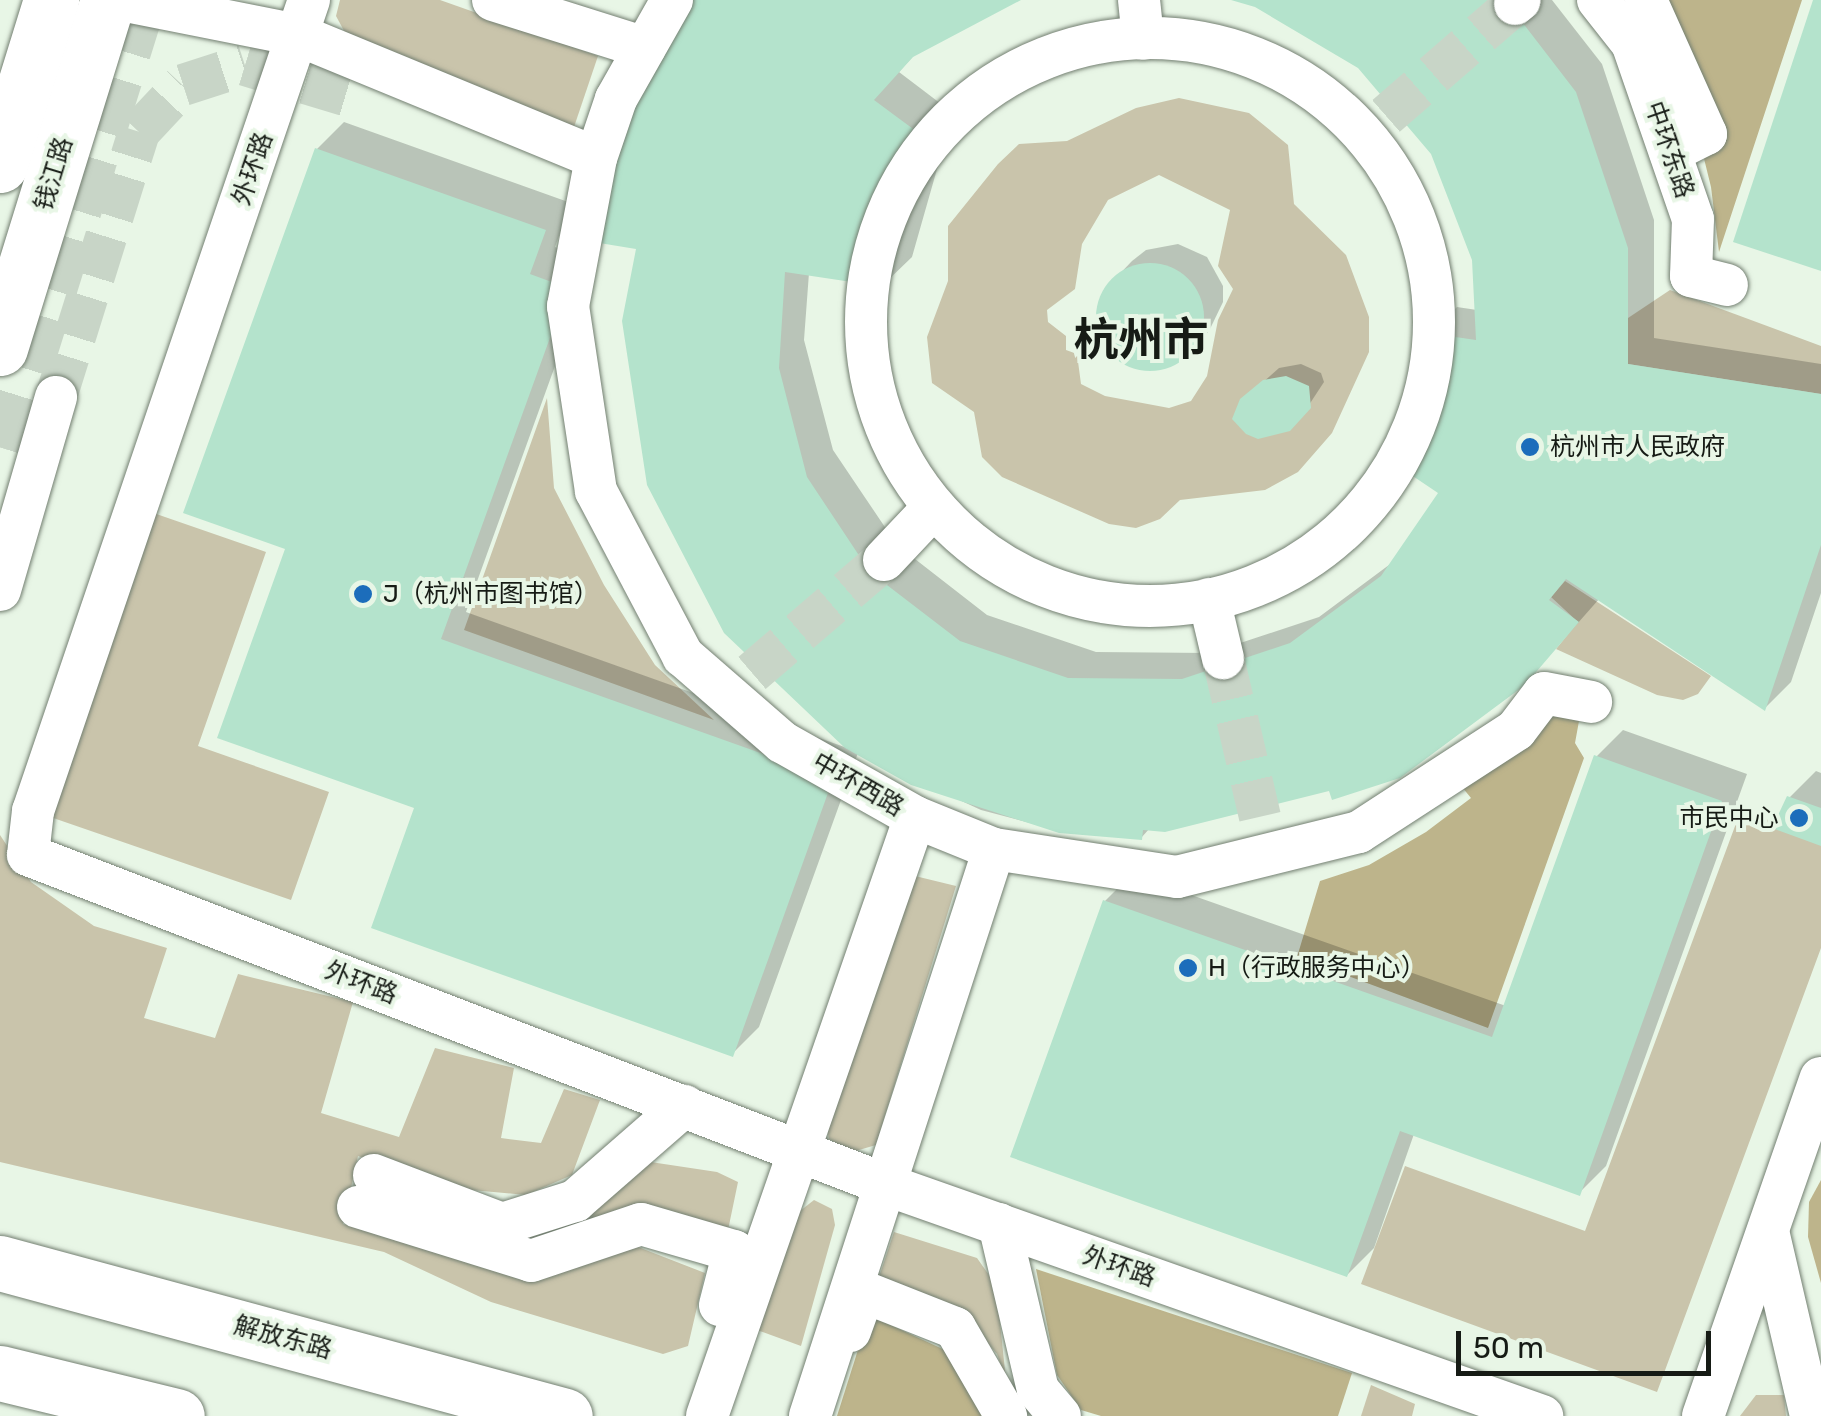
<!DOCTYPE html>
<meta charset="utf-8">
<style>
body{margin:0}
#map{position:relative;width:1821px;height:1416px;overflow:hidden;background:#e8f6e6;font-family:Rubik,"Noto Sans SC",sans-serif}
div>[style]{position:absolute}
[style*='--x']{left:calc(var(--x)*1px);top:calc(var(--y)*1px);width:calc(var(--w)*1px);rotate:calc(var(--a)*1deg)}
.green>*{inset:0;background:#c9c4ab}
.forest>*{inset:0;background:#bdb48b}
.shadow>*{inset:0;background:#0003}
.building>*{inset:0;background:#b4e3cc}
.round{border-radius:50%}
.minor-tunnel>*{height:42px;margin-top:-21px;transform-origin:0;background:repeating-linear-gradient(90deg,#c8d5c7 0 42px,transparent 0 63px)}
.major-tunnel>*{height:55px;margin-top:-27.5px;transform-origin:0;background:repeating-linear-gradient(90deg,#c8d5c7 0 55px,transparent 0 83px)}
.roads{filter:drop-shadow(0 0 2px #737f71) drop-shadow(0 0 2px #737f71)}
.minor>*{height:42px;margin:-21px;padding:0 21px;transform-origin:21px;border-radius:21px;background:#fff}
.minor>.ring{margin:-21px;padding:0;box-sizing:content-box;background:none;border:42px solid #fff;border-radius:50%}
.major>*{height:55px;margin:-27.5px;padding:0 27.5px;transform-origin:27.5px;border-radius:27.5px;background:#fff}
.dots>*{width:28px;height:28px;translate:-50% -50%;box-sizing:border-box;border:5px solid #e8f6e6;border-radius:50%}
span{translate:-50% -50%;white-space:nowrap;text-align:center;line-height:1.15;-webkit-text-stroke:8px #e8f6e6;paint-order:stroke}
.street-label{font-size:25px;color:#161b15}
.poi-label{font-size:25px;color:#161b15}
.left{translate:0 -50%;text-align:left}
.right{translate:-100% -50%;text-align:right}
.town-label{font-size:45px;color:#161b15;font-weight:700}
.scale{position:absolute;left:1456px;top:1331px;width:255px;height:45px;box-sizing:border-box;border:5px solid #161b15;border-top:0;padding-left:12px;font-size:30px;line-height:35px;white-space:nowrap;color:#161b15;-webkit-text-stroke:8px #e8f6e6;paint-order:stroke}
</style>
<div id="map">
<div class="green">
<div style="clip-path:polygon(340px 0,440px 0,598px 56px,574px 127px,349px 40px,336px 16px)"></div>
<div style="clip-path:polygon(evenodd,1179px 98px,1249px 113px,1288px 145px,1294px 204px,1346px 255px,1369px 317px,1369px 352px,1332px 433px,1298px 472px,1265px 490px,1180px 500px,1160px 519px,1136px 528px,1109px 524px,1002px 477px,982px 457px,974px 412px,932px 383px,927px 337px,948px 281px,948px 226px,998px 164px,1019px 144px,1067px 141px,1136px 108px,1179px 98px,1159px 175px,1230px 210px,1218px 266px,1233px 289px,1218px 320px,1207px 376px,1191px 401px,1169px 408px,1105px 396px,1081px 384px,1077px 354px,1066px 350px,1066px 336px,1048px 322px,1047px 310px,1075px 289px,1082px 244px,1108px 200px,1159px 175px)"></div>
<div style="clip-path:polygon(1670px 290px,1821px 346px,1821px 394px,1628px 364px,1628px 318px)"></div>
<div style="clip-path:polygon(547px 398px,554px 488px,604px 585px,655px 665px,714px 720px,464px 630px)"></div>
<div style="clip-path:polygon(139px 508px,266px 552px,198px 746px,329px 792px,291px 900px,33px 811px)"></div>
<div style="clip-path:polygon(1565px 581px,1711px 676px,1698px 694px,1683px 700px,1657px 695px,1556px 649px,1578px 622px,1551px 597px)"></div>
<div style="clip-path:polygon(1741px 810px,1821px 839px,1821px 948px,1657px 1392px,1361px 1284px,1405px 1166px,1585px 1231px)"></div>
<div style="clip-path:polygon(0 835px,31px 882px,94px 926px,167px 948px,144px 1018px,215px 1038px,238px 974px,353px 1002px,321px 1113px,399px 1137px,435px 1048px,514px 1068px,501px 1138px,541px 1143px,564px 1089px,600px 1100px,572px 1175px,526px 1195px,460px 1189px,358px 1156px,343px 1224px,534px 1274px,633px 1245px,705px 1273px,688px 1346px,663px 1354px,491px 1302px,384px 1252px,0 1162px)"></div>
<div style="clip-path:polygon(915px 876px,956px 886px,876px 1145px,852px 1152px,829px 1139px,825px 1118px)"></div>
<div style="clip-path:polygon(644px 1161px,717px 1172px,738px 1182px,727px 1235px,621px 1215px,567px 1226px)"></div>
<div style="clip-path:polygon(814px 1200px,832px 1209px,835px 1225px,801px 1346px,757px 1330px,795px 1215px)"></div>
<div style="clip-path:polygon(894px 1232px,977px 1258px,996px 1285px,1006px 1380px,997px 1354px,963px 1315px,877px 1283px)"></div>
<div style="clip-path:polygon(1371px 1385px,1415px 1404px,1412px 1416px,1361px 1416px)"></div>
<div style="clip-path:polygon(1756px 1395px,1784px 1395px,1786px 1416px,1740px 1416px)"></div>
</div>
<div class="forest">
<div style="clip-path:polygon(1665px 0,1802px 0,1719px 252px,1711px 187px)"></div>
<div style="clip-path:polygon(1556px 713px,1574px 714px,1579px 721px,1575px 743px,1584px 758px,1488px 1028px,1297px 957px,1320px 881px,1369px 865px,1426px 832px,1471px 798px,1462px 787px,1532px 740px)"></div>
<div style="clip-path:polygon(1821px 1180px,1821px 1283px,1808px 1237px,1809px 1202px)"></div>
<div style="clip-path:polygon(1036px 1269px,1352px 1373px,1338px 1416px,1101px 1416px,1081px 1410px,1057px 1375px)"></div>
<div style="clip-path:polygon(869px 1315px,947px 1351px,992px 1416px,837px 1416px)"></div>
</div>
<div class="shadow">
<div style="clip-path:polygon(675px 0,1016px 0,916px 53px,899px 72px,953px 113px,912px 257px,884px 284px,809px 273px,804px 340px,833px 450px,897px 545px,987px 615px,1096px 652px,1210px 653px,1319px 617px,1393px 562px,1442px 493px,1386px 455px,1430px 334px,1457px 307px,1477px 310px,1475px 259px,1433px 153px,1359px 66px,1256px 4px,1235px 0,1552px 0,1602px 64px,1654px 220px,1654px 338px,1821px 364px,1821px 593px,1791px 682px,1765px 708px,1600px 598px,1524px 684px,1399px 776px,1334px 797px,1331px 788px,1150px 828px,1141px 838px,1060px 831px,981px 810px,858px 753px,759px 1027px,732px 1054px,374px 926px,418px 806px,220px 736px,288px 548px,186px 511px,317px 149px,344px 122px,571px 203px,555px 247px,593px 261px,466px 612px,850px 749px,726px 632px,649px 485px,625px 321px,639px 247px,584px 238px,618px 100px)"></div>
<div style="clip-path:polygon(1178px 244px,1207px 257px,1223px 286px,1223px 302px,1209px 331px,1187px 353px,1174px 363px,1139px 367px,1109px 348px,1098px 316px,1111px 283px,1132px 261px,1146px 250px)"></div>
<div style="clip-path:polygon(1301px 364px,1321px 373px,1324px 382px,1303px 414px,1252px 392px,1279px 368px)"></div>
<div style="clip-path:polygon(1623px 730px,1747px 774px,1606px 1166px,1579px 1193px,1414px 1134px,1374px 1248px,1347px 1275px,1105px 901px,1132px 874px,1506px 1006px,1596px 757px)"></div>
<div style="clip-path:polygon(1816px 771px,1821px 773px,1821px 843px,1789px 798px)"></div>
</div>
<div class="building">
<div style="clip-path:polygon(672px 0,1021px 0,913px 57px,874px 100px,928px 140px,885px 287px,785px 272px,779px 368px,807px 477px,870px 572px,960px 641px,1068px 678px,1182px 679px,1290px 643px,1381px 576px,1438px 493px,1383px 456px,1428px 333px,1476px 340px,1472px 260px,1431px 154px,1358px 68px,1255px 7px,1231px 0,1505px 0,1576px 92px,1628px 248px,1628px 364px,1821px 394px,1821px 545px,1765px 711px,1566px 579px,1549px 600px,1579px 622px,1525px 685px,1400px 778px,1332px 800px,1329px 791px,1165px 832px,1143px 830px,1142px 840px,1059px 833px,911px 785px,845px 748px,724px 633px,647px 485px,622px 321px,636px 249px,581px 240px)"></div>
<div style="clip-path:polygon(1813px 0,1821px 0,1821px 271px,1733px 242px)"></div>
<div style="clip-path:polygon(315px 148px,546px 230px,530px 274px,568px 288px,441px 639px,833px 779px,733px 1057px,371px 928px,414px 808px,217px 738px,285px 549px,183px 513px)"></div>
<div class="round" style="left:1096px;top:263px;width:108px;height:108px"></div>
<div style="clip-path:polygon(1286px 376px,1309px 386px,1311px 408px,1290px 431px,1258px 439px,1246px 434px,1232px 419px,1240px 399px,1263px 380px)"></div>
<div style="clip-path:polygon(1594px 755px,1722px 801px,1580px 1196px,1400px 1131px,1347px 1277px,1010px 1157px,1103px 900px,1492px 1037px)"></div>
<div style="clip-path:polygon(1787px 796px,1821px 808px,1821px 846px,1772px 828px)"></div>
</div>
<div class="minor-tunnel">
<div style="--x:1386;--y:116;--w:171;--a:-41"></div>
<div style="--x:56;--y:397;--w:278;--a:-72.6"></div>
<div style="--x:139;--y:132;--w:64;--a:-46.9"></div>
<div style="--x:183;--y:85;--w:65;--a:-17.9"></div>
<div style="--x:245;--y:65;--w:122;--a:16.7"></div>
<div style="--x:1223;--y:658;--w:163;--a:76.9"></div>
<div style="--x:752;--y:673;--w:174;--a:-40.6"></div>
</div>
<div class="major-tunnel">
<div style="--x:0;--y:447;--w:468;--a:-72.7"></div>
</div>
<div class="roads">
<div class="minor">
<div style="--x:121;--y:0;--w:180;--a:11.2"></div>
<div style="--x:298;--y:35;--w:322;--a:22.4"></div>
<div style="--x:309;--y:0;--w:857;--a:108.79"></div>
<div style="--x:33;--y:811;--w:44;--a:96.5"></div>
<div style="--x:28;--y:855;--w:917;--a:21.02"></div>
<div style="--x:884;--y:1184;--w:698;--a:19.42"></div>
<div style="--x:493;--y:0;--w:159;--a:17.5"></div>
<div style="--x:672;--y:0;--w:114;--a:119.5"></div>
<div style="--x:616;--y:99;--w:62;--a:108.7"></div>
<div style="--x:596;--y:158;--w:151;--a:100.7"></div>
<div style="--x:568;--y:306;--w:187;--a:81.4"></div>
<div style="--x:596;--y:491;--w:187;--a:62.2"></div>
<div style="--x:683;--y:656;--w:131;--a:41"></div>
<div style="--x:782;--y:742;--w:153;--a:29.4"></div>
<div style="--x:915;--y:817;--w:85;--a:22.1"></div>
<div style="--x:994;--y:849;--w:185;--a:8.7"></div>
<div style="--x:1177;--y:877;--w:187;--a:-13.9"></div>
<div style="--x:1359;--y:832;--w:187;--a:-33"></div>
<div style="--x:1516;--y:730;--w:46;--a:-52.9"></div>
<div style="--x:1544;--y:693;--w:48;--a:10.8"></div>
<div style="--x:1139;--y:0;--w:39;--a:84"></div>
<div style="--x:1598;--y:0;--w:55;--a:51.7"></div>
<div style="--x:1632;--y:43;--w:186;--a:70.9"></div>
<div style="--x:1693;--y:219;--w:57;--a:92"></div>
<div style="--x:1691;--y:276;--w:37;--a:14"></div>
<div style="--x:1646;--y:0;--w:147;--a:65.9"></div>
<div style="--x:1706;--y:134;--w:40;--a:153.4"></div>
<div style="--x:1515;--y:4;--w:6;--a:-39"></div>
<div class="ring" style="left:866px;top:38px;width:526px;height:526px"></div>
<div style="--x:884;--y:560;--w:70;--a:-46.7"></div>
<div style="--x:0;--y:590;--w:201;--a:-73.8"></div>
<div style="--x:1209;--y:599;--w:61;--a:76.7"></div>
<div style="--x:374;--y:1175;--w:137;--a:20.9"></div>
<div style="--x:502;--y:1224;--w:77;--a:-17.5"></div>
<div style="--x:575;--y:1201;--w:145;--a:-41.1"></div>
<div style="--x:358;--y:1207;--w:181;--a:17.3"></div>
<div style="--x:531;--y:1261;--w:116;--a:-18.6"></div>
<div style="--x:641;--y:1224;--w:97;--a:16.2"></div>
<div style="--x:734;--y:1251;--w:56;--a:104.5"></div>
<div style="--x:999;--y:1224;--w:171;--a:76.8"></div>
<div style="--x:1038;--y:1390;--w:34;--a:50"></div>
<div style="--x:1768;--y:1231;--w:190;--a:76.9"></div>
<div style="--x:850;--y:1331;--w:41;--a:-70.3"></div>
<div style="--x:864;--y:1292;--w:98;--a:21.6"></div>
<div style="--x:955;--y:1328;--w:102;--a:59.9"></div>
<div style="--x:707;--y:1416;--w:634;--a:-70.85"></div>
<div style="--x:810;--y:1416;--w:596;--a:-72.02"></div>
<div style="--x:1703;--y:1416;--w:358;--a:-70.8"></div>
</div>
<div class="major">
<div style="--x:0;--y:165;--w:173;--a:-72.8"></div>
<div style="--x:0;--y:348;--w:364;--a:-72.8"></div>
<div style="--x:0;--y:1263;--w:585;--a:15.15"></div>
<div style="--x:0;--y:1373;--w:182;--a:13.7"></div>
</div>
</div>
<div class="dots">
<div style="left:1530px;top:447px;background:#1c6dbb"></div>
<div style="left:363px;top:594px;background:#1c6dbb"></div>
<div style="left:1799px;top:818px;background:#1c6dbb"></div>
<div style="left:1188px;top:968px;background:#1c6dbb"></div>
</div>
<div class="street-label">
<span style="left:1669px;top:150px;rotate:71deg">中环东路</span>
<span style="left:253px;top:169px;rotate:-71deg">外环路</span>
<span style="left:54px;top:174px;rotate:-73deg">钱江路</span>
<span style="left:858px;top:785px;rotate:30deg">中环西路</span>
<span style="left:361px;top:983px;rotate:21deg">外环路</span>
<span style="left:1119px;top:1267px;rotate:19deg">外环路</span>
<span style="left:283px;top:1338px;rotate:15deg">解放东路</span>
</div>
<div class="poi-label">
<span class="left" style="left:1550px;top:447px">杭州市人民政府</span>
<span class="left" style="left:383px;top:594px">J（杭州市图书馆）</span>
<span class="right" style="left:1779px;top:818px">市民中心</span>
<span class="left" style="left:1208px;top:968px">H（行政服务中心）</span>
</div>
<div class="town-label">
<span style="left:1141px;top:340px">杭州市</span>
</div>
<div class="scale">50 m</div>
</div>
